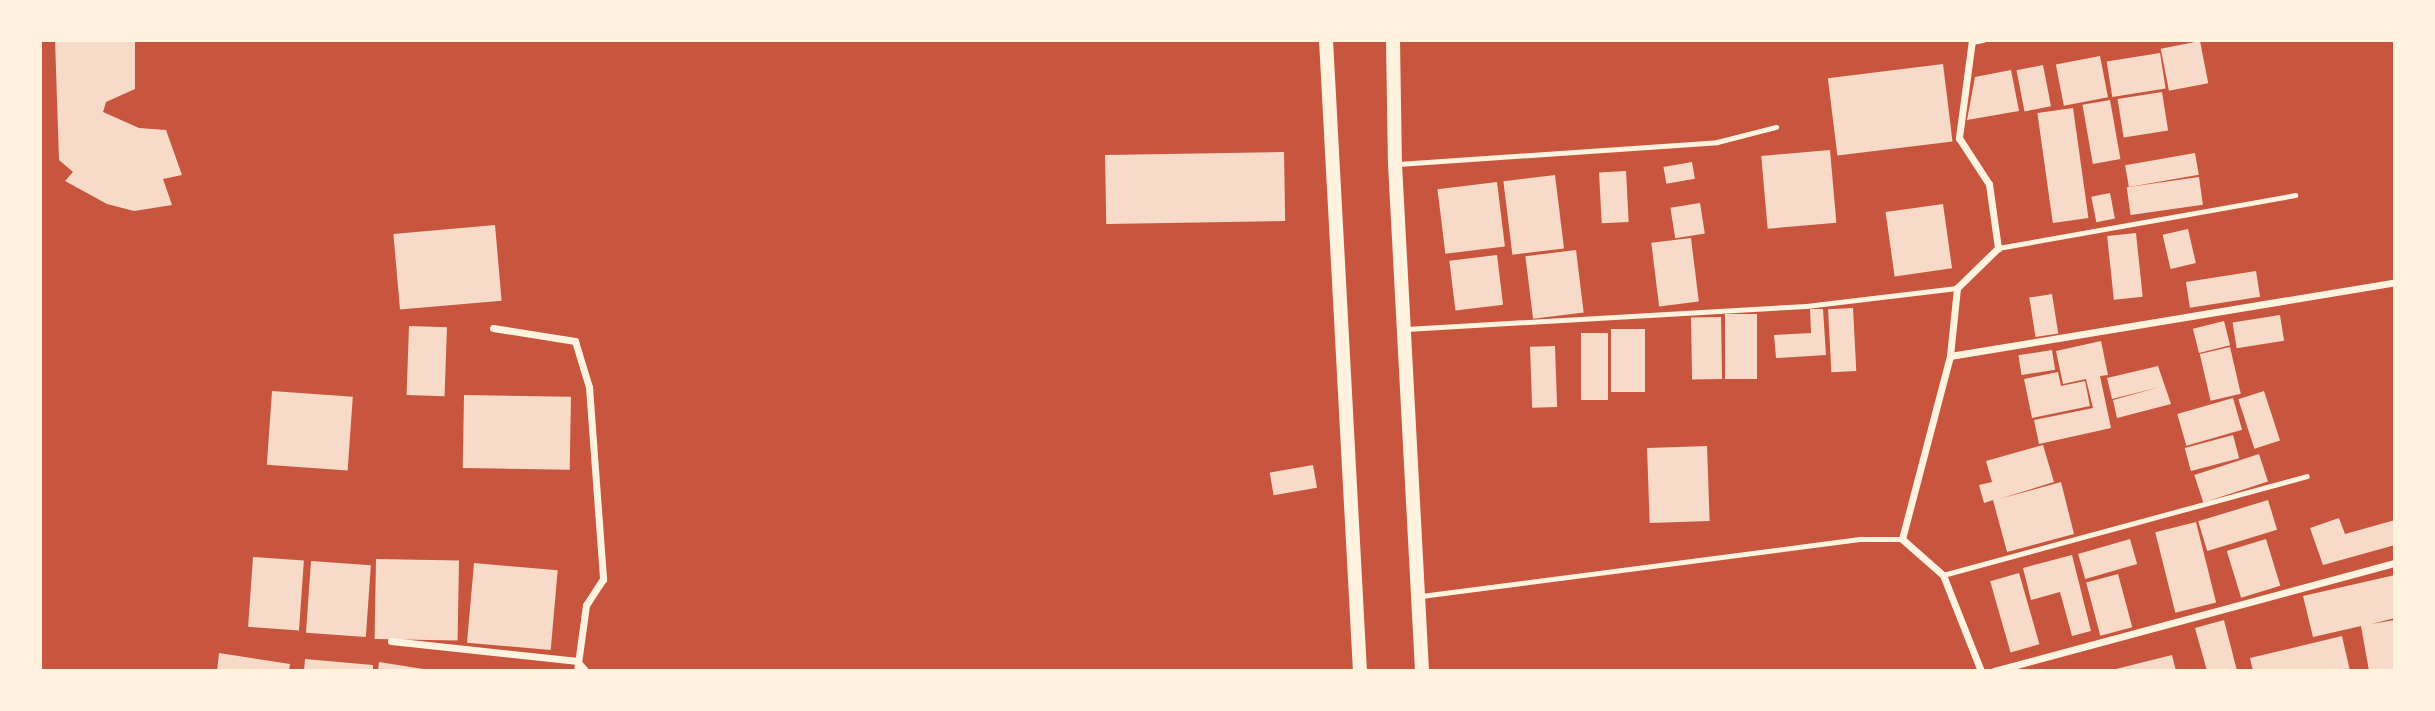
<!DOCTYPE html>
<style>
body{margin:0}
#map{position:relative;width:2435px;height:711px;overflow:hidden;background:#c8553d;font-family:Figtree,sans-serif}
div>[style]{position:absolute}
[style*='--x']{left:calc(var(--x)*1px);top:calc(var(--y)*1px);width:calc(var(--w)*1px);rotate:calc(var(--a)*1deg)}
.building>*{inset:0;background:#f7dbc8;transform-origin:0 0}
.service>*{height:5px;margin:-2.5px;padding:0 2.5px;transform-origin:2.5px;border-radius:2.5px;background:#fff3e0}
.minor>*{height:7px;margin:-3.5px;padding:0 3.5px;transform-origin:3.5px;border-radius:3.5px;background:#fff3e0}
.secondary>*{height:14px;margin:-7px;padding:0 7px;transform-origin:7px;border-radius:7px;background:#fff3e0}
span{translate:-50% -50%;white-space:nowrap;text-align:center;line-height:1.15;-webkit-text-stroke:5px #fff3e0;paint-order:stroke}
.frame{position:absolute;inset:0;border:42px solid #fff3e0;pointer-events:none}
</style>
<div id="map">
<div class="building">
<div style="clip-path:polygon(55px 40px,135px 40px,135px 89px,106px 102px,103px 112px,139px 128px,166px 130px,182px 175px,163px 179px,172px 205px,134px 211px,107px 204px,65px 181px,73px 172px,59px 160px)"></div>
<div style="left:2200px;top:41px;width:43px;height:40px;rotate:79deg"></div>
<div style="left:2160px;top:53px;width:36px;height:54px;rotate:81deg"></div>
<div style="left:2100px;top:56px;width:42px;height:45px;rotate:79deg"></div>
<div style="left:1943px;top:64px;width:78px;height:116px;rotate:83deg"></div>
<div style="left:2043px;top:65px;width:42px;height:27px;rotate:79deg"></div>
<div style="clip-path:polygon(2011px 70px,2019px 111px,1967px 120px,1975px 77px)"></div>
<div style="left:2162px;top:92px;width:39px;height:45px;rotate:81deg"></div>
<div style="left:2110px;top:100px;width:60px;height:28px;rotate:80deg"></div>
<div style="left:2073px;top:108px;width:111px;height:36px;rotate:82deg"></div>
<div style="left:1830px;top:150px;width:73px;height:69px;rotate:85deg"></div>
<div style="left:1284px;top:152px;width:69px;height:179px;rotate:89deg"></div>
<div style="left:2195px;top:153px;width:22px;height:71px;rotate:80deg"></div>
<div style="left:1692px;top:162px;width:17px;height:29px;rotate:80deg"></div>
<div style="left:1626px;top:171px;width:51px;height:27px;rotate:87deg"></div>
<div style="left:1555px;top:175px;width:74px;height:52px;rotate:83deg"></div>
<div style="left:2199px;top:177px;width:28px;height:73px;rotate:82deg"></div>
<div style="left:1497px;top:182px;width:65px;height:60px;rotate:83deg"></div>
<div style="left:2110px;top:193px;width:26px;height:19px;rotate:79deg"></div>
<div style="left:1700px;top:203px;width:31px;height:30px;rotate:81deg"></div>
<div style="left:1943px;top:204px;width:65px;height:58px;rotate:82deg"></div>
<div style="left:495px;top:225px;width:76px;height:102px;rotate:85deg"></div>
<div style="left:2188px;top:229px;width:35px;height:26px;rotate:77deg"></div>
<div style="left:2136px;top:233px;width:64px;height:29px;rotate:84deg"></div>
<div style="left:1691px;top:238px;width:64px;height:40px;rotate:83deg"></div>
<div style="left:1576px;top:250px;width:63px;height:51px;rotate:83deg"></div>
<div style="left:1497px;top:255px;width:50px;height:48px;rotate:83deg"></div>
<div style="left:2256px;top:271px;width:26px;height:71px;rotate:81deg"></div>
<div style="left:2052px;top:294px;width:40px;height:23px;rotate:81deg"></div>
<div style="left:1853px;top:308px;width:63px;height:25px;rotate:87deg"></div>
<div style="clip-path:polygon(1810px 309px,1823px 309px,1826px 355px,1776px 358px,1774px 335px,1811px 333px)"></div>
<div style="left:1757px;top:314px;width:65px;height:32px;rotate:90deg"></div>
<div style="left:2280px;top:315px;width:26px;height:48px;rotate:81deg"></div>
<div style="left:1721px;top:317px;width:62px;height:30px;rotate:89deg"></div>
<div style="left:2224px;top:321px;width:25px;height:32px;rotate:76deg"></div>
<div style="left:409px;top:326px;width:38px;height:69px;rotate:2deg"></div>
<div style="left:1611px;top:329px;width:34px;height:63px"></div>
<div style="left:1581px;top:333px;width:27px;height:67px"></div>
<div style="clip-path:polygon(2101px 341px,2108px 375px,2100px 376px,2111px 428px,2039px 444px,2034px 420px,2093px 408px,2086px 379px,2063px 384px,2056px 351px)"></div>
<div style="left:1555px;top:346px;width:61px;height:25px;rotate:88deg"></div>
<div style="left:2230px;top:347px;width:48px;height:31px;rotate:77deg"></div>
<div style="left:2052px;top:350px;width:20px;height:34px;rotate:81deg"></div>
<div style="clip-path:polygon(2158px 366px,2171px 404px,2117px 418px,2113px 400px,2160px 387px,2112px 399px,2107px 378px)"></div>
<div style="clip-path:polygon(2058px 372px,2061px 386px,2085px 381px,2090px 406px,2032px 418px,2024px 379px)"></div>
<div style="left:272px;top:391px;width:81px;height:74px;rotate:4deg"></div>
<div style="left:2264px;top:391px;width:52px;height:27px;rotate:72deg"></div>
<div style="left:464px;top:395px;width:107px;height:73px;rotate:1deg"></div>
<div style="left:2233px;top:398px;width:33px;height:58px;rotate:74deg"></div>
<div style="left:2233px;top:435px;width:24px;height:50px;rotate:75deg"></div>
<div style="clip-path:polygon(2043px 445px,2054px 482px,1999px 499px,2061px 482px,2074px 534px,2007px 552px,1993px 500px,1984px 503px,1979px 485px,1992px 482px,1986px 461px)"></div>
<div style="left:1707px;top:446px;width:75px;height:60px;rotate:88deg"></div>
<div style="left:2259px;top:454px;width:29px;height:68px;rotate:72deg"></div>
<div style="left:1313px;top:465px;width:23px;height:44px;rotate:80deg"></div>
<div style="left:2268px;top:500px;width:31px;height:73px;rotate:73deg"></div>
<div style="clip-path:polygon(2339px 518px,2345px 534px,2395px 520px,2395px 545px,2323px 565px,2310px 528px)"></div>
<div style="left:2196px;top:522px;width:83px;height:42px;rotate:76deg"></div>
<div style="left:2130px;top:539px;width:26px;height:54px;rotate:74deg"></div>
<div style="left:2266px;top:539px;width:49px;height:41px;rotate:73deg"></div>
<div style="clip-path:polygon(2072px 555px,2091px 631px,2072px 636px,2060px 592px,2031px 600px,2023px 568px)"></div>
<div style="left:253px;top:557px;width:51px;height:70px;rotate:4deg"></div>
<div style="left:376px;top:559px;width:83px;height:80px;rotate:1deg"></div>
<div style="left:311px;top:561px;width:60px;height:72px;rotate:4deg"></div>
<div style="left:474px;top:563px;width:84px;height:80px;rotate:5deg"></div>
<div style="left:2019px;top:573px;width:74px;height:30px;rotate:74deg"></div>
<div style="left:2118px;top:574px;width:55px;height:33px;rotate:75deg"></div>
<div style="clip-path:polygon(2395px 575px,2395px 618px,2371px 624px,2395px 620px,2395px 671px,2369px 671px,2361px 626px,2313px 637px,2303px 596px)"></div>
<div style="clip-path:polygon(2224px 620px,2237px 671px,2207px 671px,2195px 628px)"></div>
<div style="clip-path:polygon(2342px 636px,2350px 671px,2253px 671px,2250px 658px)"></div>
<div style="clip-path:polygon(219px 653px,290px 664px,289px 671px,217px 671px)"></div>
<div style="clip-path:polygon(2172px 655px,2176px 671px,2112px 671px,2112px 670px)"></div>
<div style="clip-path:polygon(305px 659px,373px 665px,373px 671px,304px 671px)"></div>
<div style="clip-path:polygon(379px 662px,423px 669px,423px 671px,378px 671px)"></div>
</div>
<div class="service">
<div style="--x:1972;--y:42;--w:11;--a:-10"></div>
<div style="--x:1398;--y:164;--w:320;--a:-3.9"></div>
<div style="--x:1717;--y:142;--w:61;--a:-14.3"></div>
<div style="--x:1998;--y:248;--w:302;--a:-10.1"></div>
<div style="--x:1406;--y:329;--w:401;--a:-3.3"></div>
<div style="--x:1806;--y:306;--w:152;--a:-6.8"></div>
<div style="--x:1943;--y:575;--w:377;--a:-15.2"></div>
<div style="--x:1421;--y:596;--w:444;--a:-7.4"></div>
<div style="--x:1861;--y:539;--w:41;--a:0"></div>
<div style="--x:578;--y:661;--w:13;--a:48"></div>
</div>
<div class="minor">
<div style="--x:1972;--y:40;--w:99;--a:97.6"></div>
<div style="--x:1959;--y:138;--w:55;--a:56.9"></div>
<div style="--x:1989;--y:184;--w:65;--a:82"></div>
<div style="--x:1998;--y:248;--w:57;--a:135.7"></div>
<div style="--x:1957;--y:288;--w:68;--a:95.9"></div>
<div style="--x:1950;--y:356;--w:189;--a:104.7"></div>
<div style="--x:1902;--y:539;--w:55;--a:41.3"></div>
<div style="--x:1943;--y:575;--w:103;--a:68.4"></div>
<div style="--x:493;--y:328;--w:83;--a:9"></div>
<div style="--x:575;--y:341;--w:48;--a:73.1"></div>
<div style="--x:589;--y:387;--w:193;--a:85.8"></div>
<div style="--x:603;--y:579;--w:31;--a:123"></div>
<div style="--x:586;--y:605;--w:67;--a:97.8"></div>
<div style="--x:1950;--y:356;--w:451;--a:-9.4"></div>
<div style="--x:391;--y:641;--w:188;--a:6.1"></div>
<div style="--x:1994;--y:671;--w:415;--a:-15.1"></div>
</div>
<div class="secondary">
<div style="--x:1326;--y:40;--w:632;--a:86.92"></div>
<div style="--x:1393;--y:40;--w:124;--a:89.1"></div>
<div style="--x:1395;--y:164;--w:508;--a:86.95"></div>
</div>
<div class="frame"></div>
</div>
